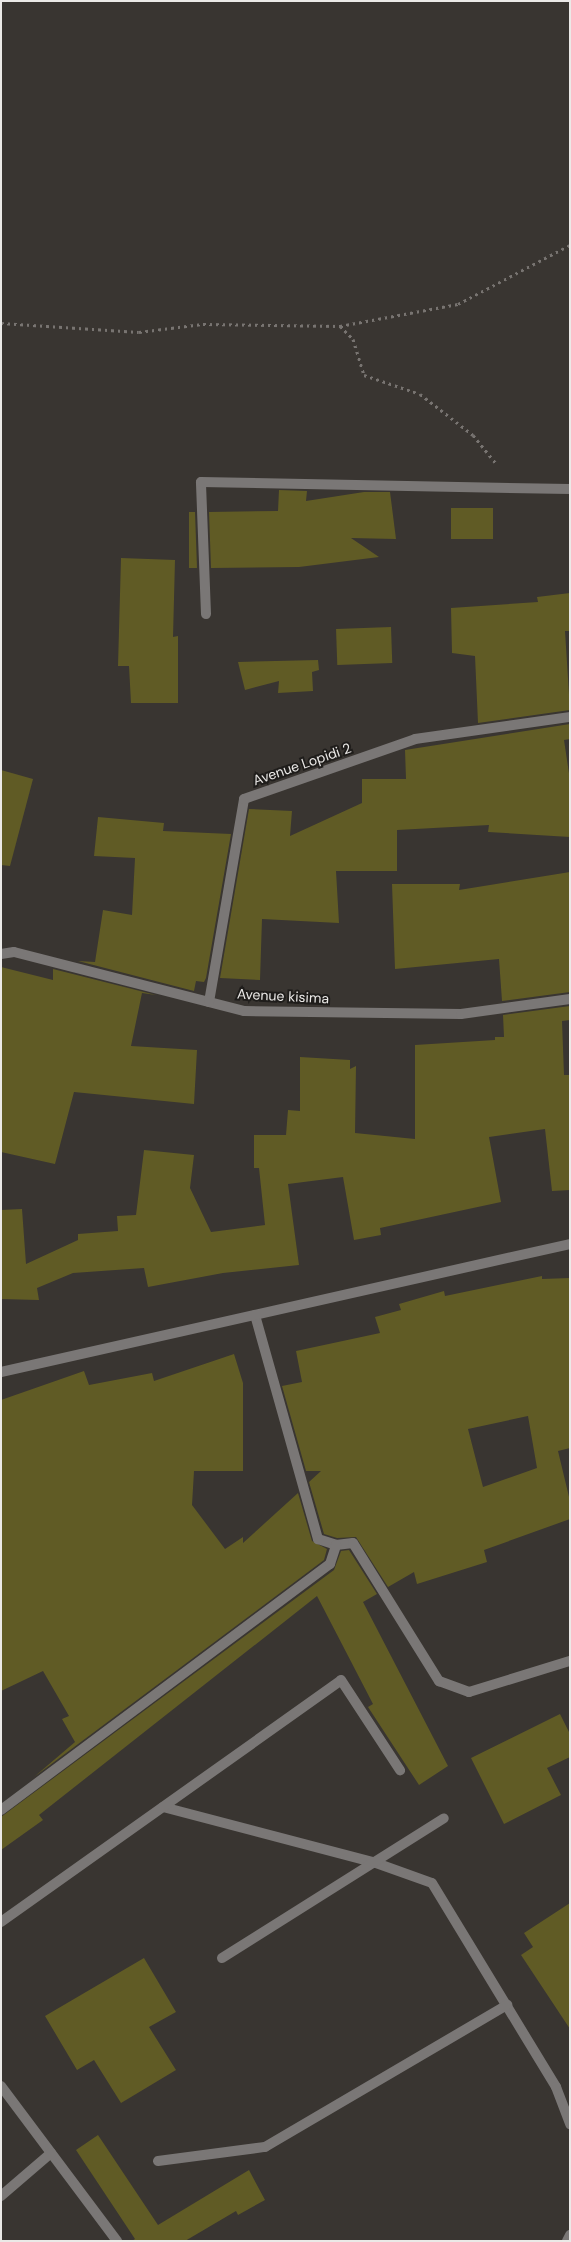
<!DOCTYPE html>
<style>
body{margin:0}
#map{position:relative;width:571px;height:2242px;overflow:hidden;background:#393531;font-family:"DM Sans",sans-serif}
div>[style]{position:absolute}
[style*='--x']{left:calc(var(--x)*1px);top:calc(var(--y)*1px);width:calc(var(--w)*1px);rotate:calc(var(--a)*1deg)}
.building>*{inset:0;background:#605b25;transform-origin:0 0}
.path>*{height:3px;margin-top:-1.5px;transform-origin:0;background:repeating-linear-gradient(90deg,#787471 0 2.5px,transparent 0 6.5px)}
.service>*{height:10px;margin:-5px;padding:0 5px;transform-origin:5px;border-radius:5px;background:#7a7776}
.minor>*{height:10px;margin:-5px;padding:0 5px;transform-origin:5px;border-radius:5px;background:#7a7776}
.tertiary>*{height:10px;margin:-5px;padding:0 5px;transform-origin:5px;border-radius:5px;background:#7a7776}
span{translate:-50% -50%;white-space:nowrap;text-align:center;line-height:1.15;-webkit-text-stroke:4px #1f1d1b;paint-order:stroke}
.street-label{font-size:14px;color:#ebe9e7}
.frame{position:absolute;inset:0;border:2px solid #ebe9e7;pointer-events:none}
</style>
<div id="map">
<div class="building">
<div style="clip-path:polygon(279px 490px,307px 491px,306px 501px,364px 492px,390px 492px,396px 539px,351px 538px,379px 557px,299px 567px,211px 568px,209px 512px,278px 511px)"></div>
<div style="left:451px;top:508px;width:42px;height:31px"></div>
<div style="clip-path:polygon(189px 512px,195px 512px,197px 568px,189px 568px)"></div>
<div style="clip-path:polygon(121px 558px,175px 560px,173px 637px,178px 636px,178px 703px,131px 703px,129px 666px,118px 666px)"></div>
<div style="clip-path:polygon(570px 593px,570px 631px,565px 631px,570px 710px,478px 723px,475px 656px,452px 653px,451px 608px,538px 602px,537px 597px)"></div>
<div style="left:391px;top:627px;width:36px;height:55px;rotate:88deg"></div>
<div style="clip-path:polygon(318px 660px,319px 670px,312px 672px,313px 691px,278px 693px,279px 681px,245px 690px,238px 662px)"></div>
<div style="clip-path:polygon(570px 724px,570px 739px,564px 740px,570px 780px,570px 837px,488px 832px,489px 825px,397px 830px,397px 871px,336px 871px,339px 923px,262px 919px,260px 980px,220px 978px,249px 809px,292px 811px,290px 836px,362px 803px,362px 779px,406px 779px,405px 750px)"></div>
<div style="clip-path:polygon(1px 770px,33px 779px,10px 866px,1px 865px)"></div>
<div style="clip-path:polygon(98px 817px,164px 823px,163px 831px,231px 834px,206px 978px,204px 982px,196px 981px,194px 991px,78px 961px,95px 962px,103px 910px,132px 915px,135px 858px,94px 856px)"></div>
<div style="clip-path:polygon(570px 872px,570px 992px,502px 1001px,499px 959px,395px 969px,392px 884px,460px 884px,459px 890px)"></div>
<div style="clip-path:polygon(1px 967px,53px 980px,53px 969px,156px 995px,142px 993px,131px 1046px,197px 1050px,194px 1104px,74px 1092px,55px 1164px,1px 1152px)"></div>
<div style="clip-path:polygon(570px 1006px,570px 1020px,562px 1021px,564px 1075px,570px 1075px,570px 1190px,552px 1191px,545px 1129px,489px 1137px,501px 1202px,380px 1228px,381px 1235px,354px 1240px,343px 1177px,288px 1184px,299px 1265px,223px 1273px,148px 1287px,144px 1268px,73px 1273px,37px 1288px,39px 1300px,1px 1299px,1px 1210px,22px 1209px,26px 1264px,78px 1240px,78px 1234px,118px 1231px,117px 1216px,136px 1215px,144px 1150px,194px 1155px,190px 1188px,211px 1232px,265px 1225px,259px 1168px,254px 1168px,254px 1135px,286px 1135px,288px 1110px,300px 1111px,300px 1057px,350px 1060px,350px 1069px,356px 1066px,355px 1133px,415px 1139px,415px 1045px,495px 1040px,495px 1037px,504px 1037px,503px 1015px)"></div>
<div style="clip-path:polygon(evenodd,542px 1276px,542px 1279px,570px 1278px,570px 1448px,558px 1451px,570px 1501px,570px 1519px,484px 1550px,487px 1562px,417px 1584px,414px 1572px,388px 1587px,356px 1537px,337px 1538px,324px 1534px,309px 1482px,321px 1471px,306px 1471px,282px 1386px,302px 1382px,296px 1351px,380px 1333px,375px 1317px,401px 1310px,399px 1304px,444px 1291px,445px 1296px,542px 1276px,528px 1416px,537px 1468px,483px 1487px,468px 1429px,528px 1416px)"></div>
<div style="clip-path:polygon(234px 1354px,243px 1383px,243px 1471px,194px 1471px,192px 1505px,225px 1549px,243px 1537px,243px 1543px,298px 1493px,312px 1541px,327px 1549px,324px 1560px,34px 1777px,75px 1742px,62px 1719px,69px 1716px,43px 1671px,1px 1691px,1px 1400px,84px 1371px,89px 1385px,152px 1373px,154px 1381px)"></div>
<div style="clip-path:polygon(349px 1550px,377px 1594px,363px 1602px,448px 1766px,419px 1785px,368px 1707px,373px 1704px,317px 1596px,39px 1815px,43px 1820px,1px 1850px,1px 1817px,334px 1570px,341px 1551px)"></div>
<div style="clip-path:polygon(560px 1714px,570px 1734px,570px 1757px,547px 1768px,561px 1795px,504px 1824px,471px 1758px)"></div>
<div style="clip-path:polygon(570px 1903px,570px 2029px,521px 1955px,533px 1947px,524px 1933px)"></div>
<div style="clip-path:polygon(144px 1958px,176px 2012px,149px 2027px,176px 2070px,121px 2103px,94px 2060px,77px 2070px,45px 2016px)"></div>
<div style="clip-path:polygon(98px 2135px,158px 2225px,249px 2170px,265px 2200px,238px 2215px,236px 2211px,185px 2241px,132px 2241px,135px 2239px,76px 2150px)"></div>
</div>
<div class="path">
<div style="--x:1;--y:323;--w:138;--a:3.7"></div>
<div style="--x:139;--y:332;--w:64;--a:-7.1"></div>
<div style="--x:203;--y:324;--w:137;--a:0.8"></div>
<div style="--x:340;--y:326;--w:18;--a:45"></div>
<div style="--x:353;--y:339;--w:38;--a:73"></div>
<div style="--x:364;--y:375;--w:59;--a:18.7"></div>
<div style="--x:420;--y:394;--w:67;--a:37.7"></div>
<div style="--x:473;--y:435;--w:38;--a:51"></div>
<div style="--x:340;--y:326;--w:120;--a:-10.6"></div>
<div style="--x:458;--y:304;--w:127;--a:-27.8"></div>
</div>
<div class="service">
<div style="--x:206;--y:614;--w:132;--a:-92.2"></div>
<div style="--x:201;--y:482;--w:369;--a:1.1"></div>
<div style="--x:163;--y:1807;--w:220;--a:14.7"></div>
<div style="--x:376;--y:1863;--w:59;--a:19.7"></div>
<div style="--x:432;--y:1883;--w:239;--a:58.7"></div>
<div style="--x:556;--y:2087;--w:40;--a:69"></div>
<div style="--x:1;--y:1922;--w:417;--a:-35.4"></div>
<div style="--x:341;--y:1680;--w:108;--a:56.8"></div>
<div style="--x:222;--y:1958;--w:262;--a:-32.2"></div>
<div style="--x:158;--y:2161;--w:108;--a:-7.5"></div>
<div style="--x:265;--y:2147;--w:281;--a:-30.4"></div>
<div style="--x:567;--y:2241;--w:7;--a:-63"></div>
</div>
<div class="minor">
<div style="--x:1;--y:954;--w:13;--a:-9"></div>
<div style="--x:14;--y:952;--w:237;--a:14.4"></div>
<div style="--x:244;--y:1011;--w:217;--a:0.8"></div>
<div style="--x:461;--y:1014;--w:110;--a:-7.8"></div>
<div style="--x:209;--y:1002;--w:206;--a:-80.2"></div>
<div style="--x:244;--y:799;--w:181;--a:-19.3"></div>
<div style="--x:415;--y:739;--w:157;--a:-8.1"></div>
<div style="--x:255;--y:1315;--w:233;--a:74.3"></div>
<div style="--x:318;--y:1539;--w:19;--a:18"></div>
<div style="--x:336;--y:1545;--w:17;--a:-7"></div>
<div style="--x:353;--y:1543;--w:163;--a:58.1"></div>
<div style="--x:439;--y:1681;--w:32;--a:20"></div>
<div style="--x:469;--y:1692;--w:106;--a:-17.1"></div>
<div style="--x:1;--y:1810;--w:411;--a:-36.8"></div>
<div style="--x:330;--y:1564;--w:20;--a:-72"></div>
<div style="--x:1;--y:2086;--w:194;--a:53.2"></div>
<div style="--x:1;--y:2196;--w:66;--a:-40.7"></div>
</div>
<div class="tertiary">
<div style="--x:1;--y:1372;--w:583;--a:-12.68"></div>
</div>
<div class="street-label">
<span style="left:302px;top:764px;rotate:-19deg">Avenue Lopidi 2</span>
<span style="left:283px;top:996px;rotate:3deg">Avenue kisima</span>
</div>
<div class="frame"></div>
</div>
